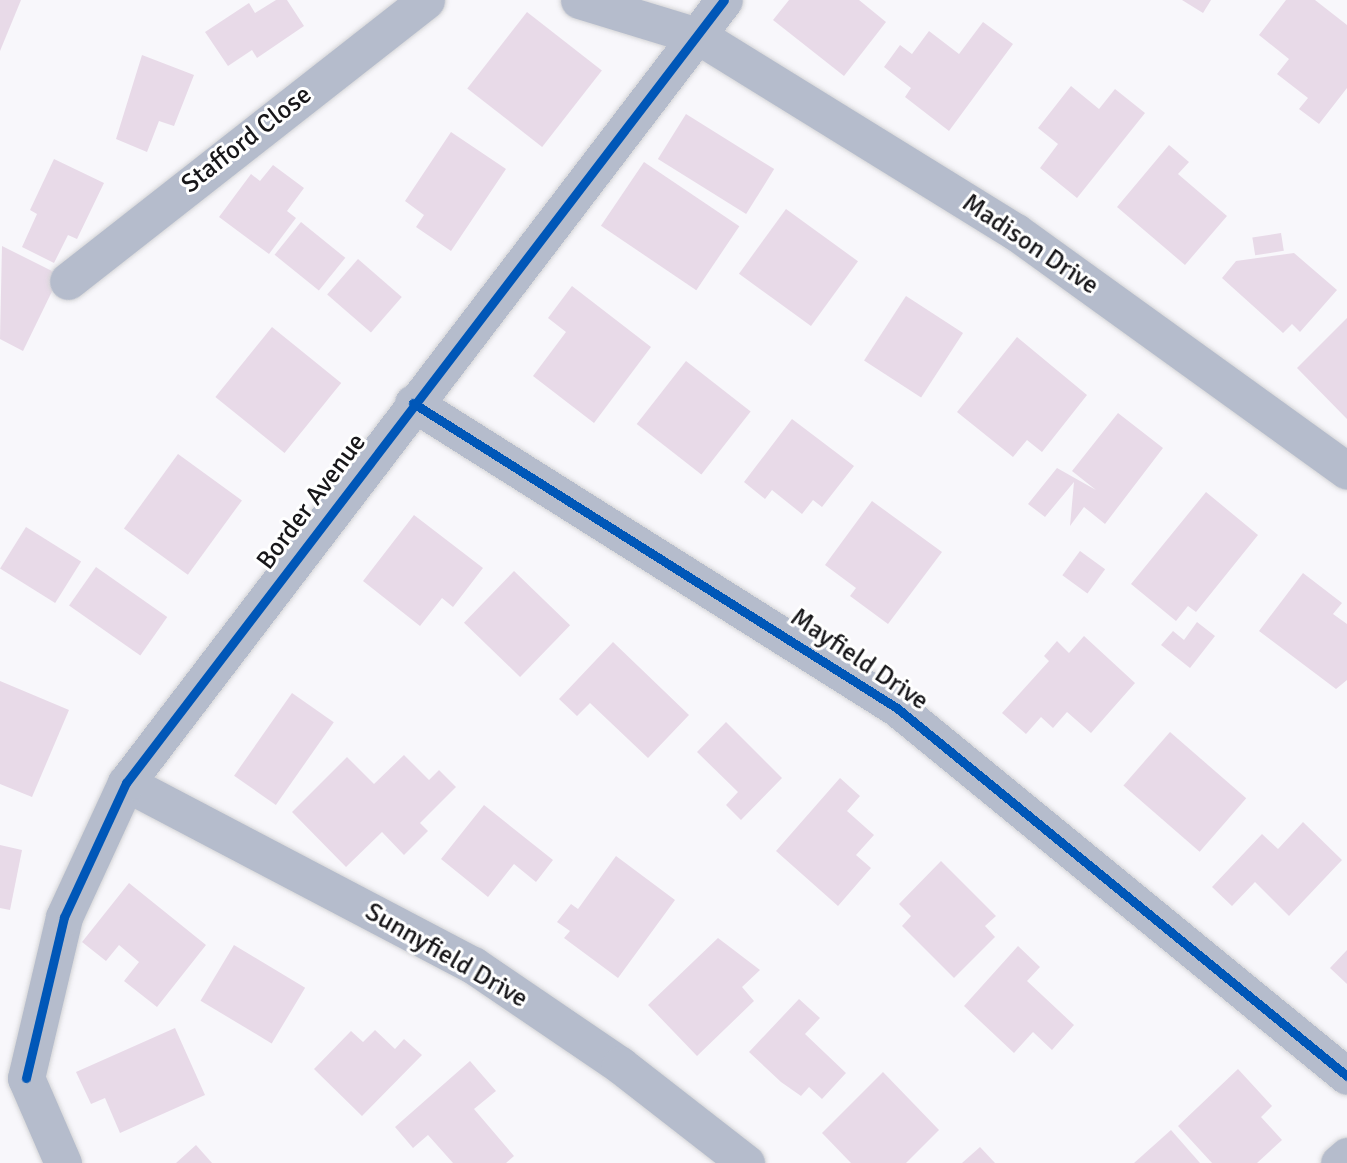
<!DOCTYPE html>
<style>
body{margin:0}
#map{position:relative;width:1347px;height:1163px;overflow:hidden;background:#f8f7fb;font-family:Signika,sans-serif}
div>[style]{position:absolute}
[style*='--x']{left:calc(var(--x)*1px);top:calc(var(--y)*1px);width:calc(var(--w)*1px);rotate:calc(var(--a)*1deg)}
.building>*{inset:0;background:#e8dae8;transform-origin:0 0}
.roads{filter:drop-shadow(0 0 2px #d4d4d6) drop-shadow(0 0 2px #d4d4d6)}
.minor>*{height:37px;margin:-18.5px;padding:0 18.5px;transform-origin:18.5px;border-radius:18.5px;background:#b5bccc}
.cycleway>*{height:9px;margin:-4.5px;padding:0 4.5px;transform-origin:4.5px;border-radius:4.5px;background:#0057b8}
span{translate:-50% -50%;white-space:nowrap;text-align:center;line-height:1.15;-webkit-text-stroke:6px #fff;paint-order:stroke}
.street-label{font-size:26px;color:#171619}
</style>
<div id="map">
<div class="building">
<div style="clip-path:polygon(0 0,21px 0,0 51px)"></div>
<div style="clip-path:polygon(276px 0,287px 0,304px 26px,257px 58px,252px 50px,228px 66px,205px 32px,249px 3px,255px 13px)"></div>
<div style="clip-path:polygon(789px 0,859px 0,886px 22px,844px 76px,773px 20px)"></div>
<div style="clip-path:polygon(1182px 0,1211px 0,1203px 13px)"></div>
<div style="clip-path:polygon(1286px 0,1315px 0,1347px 25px,1347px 88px,1319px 124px,1299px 109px,1308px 98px,1277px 74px,1289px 59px,1259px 35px)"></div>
<div style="left:527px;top:12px;width:95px;height:97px;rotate:38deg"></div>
<div style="clip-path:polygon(983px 22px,1013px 44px,949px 131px,905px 97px,911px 88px,884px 67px,900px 45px,912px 54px,929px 31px,959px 54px)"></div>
<div style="clip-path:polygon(142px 55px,194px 75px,174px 126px,159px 121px,147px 152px,116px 139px)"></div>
<div style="clip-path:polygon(1071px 86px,1099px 109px,1115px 89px,1145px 113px,1077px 198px,1040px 168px,1058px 144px,1038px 128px)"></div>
<div style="left:686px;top:114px;width:104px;height:53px;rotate:32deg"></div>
<div style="clip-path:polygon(451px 132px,506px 169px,451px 251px,416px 227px,424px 215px,405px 201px)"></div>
<div style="clip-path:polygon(1169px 145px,1189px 162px,1178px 174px,1227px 216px,1185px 265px,1117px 207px)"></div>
<div style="clip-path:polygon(54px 159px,104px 183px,77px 239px,68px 235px,54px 263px,22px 247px,37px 214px,30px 210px)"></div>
<div style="left:644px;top:162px;width:115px;height:77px;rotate:34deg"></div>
<div style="clip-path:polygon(273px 165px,304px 188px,287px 211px,296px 218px,269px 254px,219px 217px,251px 174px,260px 181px)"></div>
<div style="left:786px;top:209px;width:89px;height:80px;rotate:36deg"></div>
<div style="left:301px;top:222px;width:57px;height:42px;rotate:39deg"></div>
<div style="left:1281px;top:233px;width:18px;height:29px;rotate:81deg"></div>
<div style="clip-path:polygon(2px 246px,60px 275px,23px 351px,0 339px)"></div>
<div style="clip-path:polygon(1294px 253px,1337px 290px,1300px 332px,1292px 324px,1283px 333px,1222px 278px,1236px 261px)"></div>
<div style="left:358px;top:259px;width:58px;height:47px;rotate:41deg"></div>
<div style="clip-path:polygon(572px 286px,651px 347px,594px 423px,533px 376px,566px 332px,548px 318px)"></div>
<div style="left:906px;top:296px;width:68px;height:77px;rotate:33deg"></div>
<div style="clip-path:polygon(1347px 318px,1347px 419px,1297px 368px)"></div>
<div style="left:272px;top:327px;width:89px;height:90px;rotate:39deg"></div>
<div style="clip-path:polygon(1017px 337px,1087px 395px,1042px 452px,1027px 440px,1013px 457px,957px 412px)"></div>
<div style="left:686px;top:361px;width:82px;height:80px;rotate:38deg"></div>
<div style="clip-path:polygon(1118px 413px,1163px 448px,1105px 524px,1084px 507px,1070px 526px,1074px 482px,1045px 517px,1028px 504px,1057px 468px,1096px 490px,1072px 471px)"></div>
<div style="clip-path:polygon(792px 419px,854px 466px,822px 507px,813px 500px,802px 514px,772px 490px,765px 499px,744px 482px)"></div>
<div style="left:178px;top:454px;width:79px;height:92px;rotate:36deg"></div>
<div style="clip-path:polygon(1206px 492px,1258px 535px,1196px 612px,1188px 606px,1176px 621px,1131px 584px)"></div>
<div style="clip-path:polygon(872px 501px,942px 552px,888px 624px,850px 596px,856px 588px,825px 565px)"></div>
<div style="clip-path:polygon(414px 515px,483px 568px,453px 607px,442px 598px,420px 626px,363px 581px)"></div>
<div style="left:26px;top:527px;width:65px;height:49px;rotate:32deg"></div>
<div style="left:1080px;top:551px;width:31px;height:30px;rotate:36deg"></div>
<div style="left:96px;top:567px;width:87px;height:47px;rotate:35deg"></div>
<div style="left:514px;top:571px;width:78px;height:72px;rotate:44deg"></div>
<div style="clip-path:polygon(1303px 573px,1342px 603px,1333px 614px,1347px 624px,1347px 680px,1336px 689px,1259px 631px)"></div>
<div style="clip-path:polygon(1197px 622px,1215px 636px,1190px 668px,1161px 645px,1173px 631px,1184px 640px)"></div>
<div style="clip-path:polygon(1084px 636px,1135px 683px,1091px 733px,1067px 712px,1053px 728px,1041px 717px,1026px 734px,1002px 713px,1049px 661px,1044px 656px,1057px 641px,1069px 653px)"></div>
<div style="clip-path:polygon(613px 642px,689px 715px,648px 758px,590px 703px,577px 716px,559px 699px)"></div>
<div style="clip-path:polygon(0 681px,69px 710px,32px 797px,0 784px)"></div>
<div style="left:292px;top:693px;width:51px;height:101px;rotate:35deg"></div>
<div style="clip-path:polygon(726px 722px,782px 778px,741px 820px,726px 805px,738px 792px,697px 752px)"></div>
<div style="left:1170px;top:732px;width:101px;height:71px;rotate:41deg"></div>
<div style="clip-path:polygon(404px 755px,429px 780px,439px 770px,456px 787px,420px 823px,428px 831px,404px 855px,382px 832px,346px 867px,292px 812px,347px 757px,374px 784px)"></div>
<div style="clip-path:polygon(840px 778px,860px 796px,847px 811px,874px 835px,856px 855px,871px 868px,838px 906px,776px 851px)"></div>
<div style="clip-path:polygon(484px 805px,553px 860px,536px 882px,514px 864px,488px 897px,441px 859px)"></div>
<div style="clip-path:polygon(1303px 822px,1342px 860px,1289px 916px,1255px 882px,1232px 906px,1212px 887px,1262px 834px,1278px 849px)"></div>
<div style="clip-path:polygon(0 845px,22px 850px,10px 910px,0 908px)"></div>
<div style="clip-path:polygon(616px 856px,675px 900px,618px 978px,564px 938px,570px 931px,557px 922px,571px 904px,578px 909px)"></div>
<div style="clip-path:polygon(941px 861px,996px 916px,985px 926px,995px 937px,954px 978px,902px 926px,911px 916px,899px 904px)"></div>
<div style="clip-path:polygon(129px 883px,206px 945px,157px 1007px,124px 981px,139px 962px,119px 945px,106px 961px,82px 942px)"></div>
<div style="clip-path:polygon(718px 938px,760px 970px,742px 987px,754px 1001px,697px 1056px,648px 1005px)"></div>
<div style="left:234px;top:945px;width:83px;height:65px;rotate:31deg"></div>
<div style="clip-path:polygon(1018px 946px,1040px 967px,1027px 981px,1074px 1025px,1052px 1050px,1033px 1032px,1014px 1053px,964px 1006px)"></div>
<div style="clip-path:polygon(1347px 950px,1347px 984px,1330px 968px)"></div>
<div style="clip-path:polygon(799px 999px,820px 1018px,805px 1034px,846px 1073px,822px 1099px,809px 1087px,801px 1096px,781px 1082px,749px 1052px)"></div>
<div style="clip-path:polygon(175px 1028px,205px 1095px,120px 1133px,105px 1098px,91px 1104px,76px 1072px)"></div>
<div style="clip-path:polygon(375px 1030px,395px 1049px,404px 1039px,422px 1055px,362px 1116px,314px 1069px,351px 1031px,363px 1042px)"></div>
<div style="clip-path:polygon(470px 1061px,496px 1091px,474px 1109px,514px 1156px,506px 1163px,453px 1163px,428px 1135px,413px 1148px,395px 1127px)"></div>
<div style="clip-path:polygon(1238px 1069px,1272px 1106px,1261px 1117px,1282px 1140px,1257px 1163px,1212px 1163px,1178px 1126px)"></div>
<div style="clip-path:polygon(883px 1072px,939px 1130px,906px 1163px,851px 1163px,822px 1133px)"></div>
<div style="clip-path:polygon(1171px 1130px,1200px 1163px,1134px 1163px)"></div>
<div style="clip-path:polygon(196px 1145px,212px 1163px,176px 1163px)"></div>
<div style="clip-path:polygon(980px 1147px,995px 1163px,962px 1163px)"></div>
</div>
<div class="roads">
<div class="minor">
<div style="--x:579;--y:0;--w:127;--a:17"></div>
<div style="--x:700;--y:37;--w:371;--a:31.7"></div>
<div style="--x:1016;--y:232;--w:408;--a:35.8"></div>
<div style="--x:68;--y:281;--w:455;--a:-38.1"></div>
<div style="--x:413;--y:403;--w:572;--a:32.22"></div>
<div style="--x:897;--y:708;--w:581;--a:39.28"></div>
<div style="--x:126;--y:783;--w:392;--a:27.7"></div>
<div style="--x:473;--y:965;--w:178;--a:34.2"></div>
<div style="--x:620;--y:1065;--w:160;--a:37.9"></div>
<div style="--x:26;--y:1078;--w:165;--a:-76.7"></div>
<div style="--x:64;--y:917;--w:148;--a:-65.2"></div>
<div style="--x:126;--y:783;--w:985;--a:-52.63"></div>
<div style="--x:26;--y:1078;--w:93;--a:66.5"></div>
<div style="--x:1339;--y:1163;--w:11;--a:-41"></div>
</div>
</div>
<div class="cycleway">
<div style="--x:413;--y:403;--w:572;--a:32.22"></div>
<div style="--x:897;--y:708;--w:581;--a:39.28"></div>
<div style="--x:26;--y:1078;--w:165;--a:-76.7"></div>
<div style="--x:64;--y:917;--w:148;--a:-65.2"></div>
<div style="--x:126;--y:783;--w:985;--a:-52.63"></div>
</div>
<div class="street-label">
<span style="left:247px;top:140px;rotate:-38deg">Stafford Close</span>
<span style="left:1030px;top:245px;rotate:34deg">Madison Drive</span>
<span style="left:312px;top:502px;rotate:-53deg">Border Avenue</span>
<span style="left:859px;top:660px;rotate:34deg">Mayfield Drive</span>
<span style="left:446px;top:956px;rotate:30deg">Sunnyfield Drive</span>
</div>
</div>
